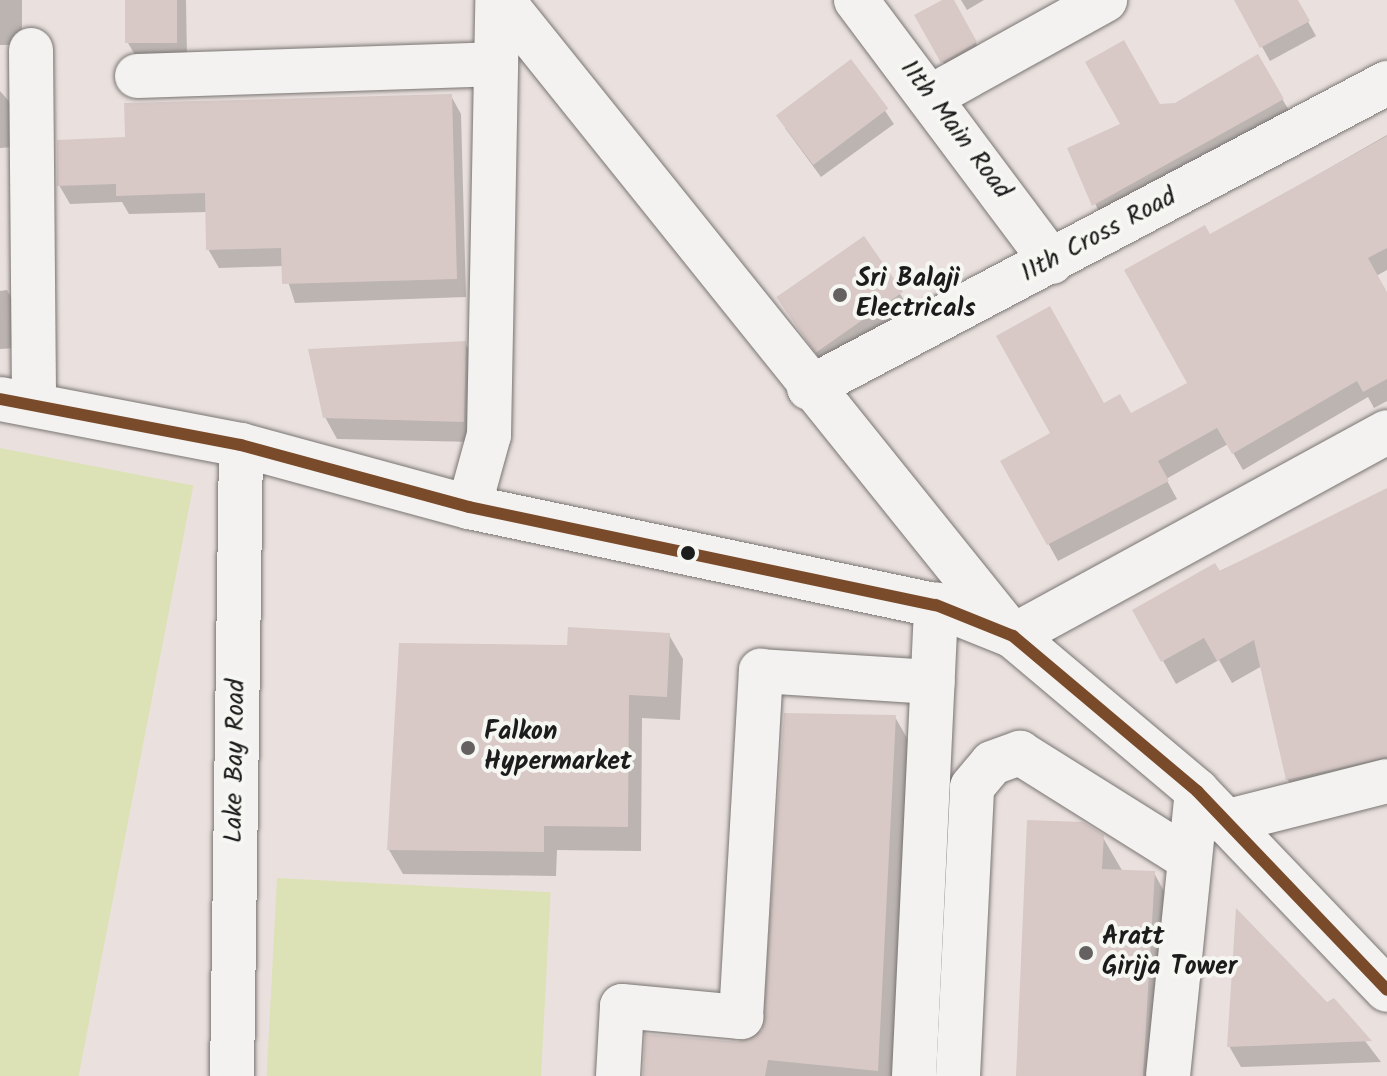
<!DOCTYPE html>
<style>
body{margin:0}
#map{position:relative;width:1387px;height:1076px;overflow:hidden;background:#eae1de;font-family:Kalam,sans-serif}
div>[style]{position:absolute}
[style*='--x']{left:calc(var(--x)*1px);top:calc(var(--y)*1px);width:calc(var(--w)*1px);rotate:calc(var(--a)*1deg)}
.green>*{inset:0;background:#dde1b6;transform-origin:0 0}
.shadow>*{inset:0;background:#0003;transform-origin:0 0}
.building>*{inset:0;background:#d8c9c6;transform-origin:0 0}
.roads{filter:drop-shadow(0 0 2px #797573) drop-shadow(0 0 2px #797573)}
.minor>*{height:44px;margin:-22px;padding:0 22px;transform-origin:22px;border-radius:22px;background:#f3f2f0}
.major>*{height:44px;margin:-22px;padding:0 22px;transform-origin:22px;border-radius:22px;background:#f3f2f0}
.bus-1>*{height:12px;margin:-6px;padding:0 6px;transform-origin:6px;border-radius:6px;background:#7a4b2a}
.dots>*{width:22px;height:22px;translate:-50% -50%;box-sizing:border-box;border:4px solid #f6f6f2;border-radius:50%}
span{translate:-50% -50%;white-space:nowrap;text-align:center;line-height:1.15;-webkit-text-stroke:8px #f6f6f2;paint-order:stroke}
.street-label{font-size:26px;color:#1c1c1c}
.poi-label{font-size:26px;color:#1c1c1c;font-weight:700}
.left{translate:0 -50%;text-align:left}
</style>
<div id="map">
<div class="green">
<div style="left:0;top:448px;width:197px;height:628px;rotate:11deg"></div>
<div style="left:277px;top:878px;width:274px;height:198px;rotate:3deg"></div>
</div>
<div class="shadow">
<div style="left:0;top:0;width:22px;height:45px"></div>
<div style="clip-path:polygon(126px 0,186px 0,187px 59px,138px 60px,128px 43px)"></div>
<div style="left:951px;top:0;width:66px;height:38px;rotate:60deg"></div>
<div style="clip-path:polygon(961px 0,984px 0,967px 10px)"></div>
<div style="clip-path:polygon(1236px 0,1296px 0,1316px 36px,1270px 61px)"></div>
<div style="clip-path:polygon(1257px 57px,1290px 112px,1102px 218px,1069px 149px,1175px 105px)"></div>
<div style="clip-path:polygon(851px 61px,894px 124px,821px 177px,785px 128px)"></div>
<div style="clip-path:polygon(0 91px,13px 106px,14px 147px,0 148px)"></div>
<div style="clip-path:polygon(451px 96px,461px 114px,466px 297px,295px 303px,283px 266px,219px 268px,208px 249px,207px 212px,129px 214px,122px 202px,70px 204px,59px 185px,127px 139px)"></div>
<div style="clip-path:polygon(1387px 135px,1387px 270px,1376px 276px,1387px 295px,1387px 401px,1374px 408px,1368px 397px,1243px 470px,1228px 444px,1166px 479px,1177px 499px,1058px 561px,1003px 462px,1103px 406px,1134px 423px,1190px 384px,1209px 237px)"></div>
<div style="left:863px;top:239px;width:91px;height:103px;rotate:56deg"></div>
<div style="clip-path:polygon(7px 290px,15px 304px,15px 348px,0 349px,0 291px)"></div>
<div style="clip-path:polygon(465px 343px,477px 364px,475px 442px,337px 439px,325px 417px)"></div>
<div style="clip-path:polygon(1387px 492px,1387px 783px,1301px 803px,1288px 780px,1262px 666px,1232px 683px,1219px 660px,1176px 684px,1135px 611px)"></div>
<div style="clip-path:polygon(669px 635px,683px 659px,680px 720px,642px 718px,641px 851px,557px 850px,556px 876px,403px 874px,389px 850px,569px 647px)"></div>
<div style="clip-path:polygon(895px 717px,915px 752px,899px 1076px,645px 1076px,763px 1033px)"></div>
<div style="clip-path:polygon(1102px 836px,1123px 872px,1154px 873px,1174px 909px,1168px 1076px,1018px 1076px)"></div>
<div style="clip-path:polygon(1334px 1000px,1381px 1062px,1241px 1067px,1229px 1046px)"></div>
</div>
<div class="building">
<div style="left:125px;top:0;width:52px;height:43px"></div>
<div style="clip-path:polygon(942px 0,954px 0,977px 42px,941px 63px,914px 15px)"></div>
<div style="clip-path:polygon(1234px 0,1298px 0,1310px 21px,1260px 48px)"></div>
<div style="clip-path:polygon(1124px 40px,1160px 104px,1175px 103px,1258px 54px,1284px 99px,1092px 206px,1067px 148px,1120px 124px,1085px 62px)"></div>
<div style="left:851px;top:59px;width:62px;height:94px;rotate:53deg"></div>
<div style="clip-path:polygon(452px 94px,457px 279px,282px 284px,281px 248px,206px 250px,205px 193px,116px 196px,116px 184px,57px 186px,57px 140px,125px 137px,124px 103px)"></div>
<div style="clip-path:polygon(1387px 136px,1387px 248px,1368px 258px,1387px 292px,1387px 379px,1363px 392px,1357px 381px,1232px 454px,1217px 428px,1158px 461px,1169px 481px,1047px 545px,1000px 461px,1050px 433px,996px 336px,1050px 306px,1104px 403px,1120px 394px,1131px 413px,1187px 383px,1124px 270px,1205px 225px,1210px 234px)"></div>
<div style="left:864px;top:236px;width:68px;height:107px;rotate:55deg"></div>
<div style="clip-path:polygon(466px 341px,464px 422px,323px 418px,308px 349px)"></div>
<div style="clip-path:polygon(1387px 488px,1387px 757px,1286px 780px,1254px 640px,1217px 661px,1204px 638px,1161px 662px,1132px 610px,1215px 563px,1220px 571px)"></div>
<div style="clip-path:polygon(568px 627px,670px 633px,667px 697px,629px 695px,628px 827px,544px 826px,544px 852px,387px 850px,399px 643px,567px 645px)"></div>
<div style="clip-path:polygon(784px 713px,896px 715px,878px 1071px,768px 1060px,765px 1076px,643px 1076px,645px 1034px,739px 1042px,762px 1030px)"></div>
<div style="clip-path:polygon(1027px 820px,1083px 822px,1104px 835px,1102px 869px,1155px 871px,1143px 1076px,1016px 1076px)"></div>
<div style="clip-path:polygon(1236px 908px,1327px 1002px,1334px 998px,1372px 1041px,1227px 1047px)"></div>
</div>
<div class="roads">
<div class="minor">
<div style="--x:502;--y:0;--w:816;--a:51.22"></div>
<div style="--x:1013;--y:636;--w:426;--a:-28.6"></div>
<div style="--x:856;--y:0;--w:327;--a:53.2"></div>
<div style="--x:31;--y:50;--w:355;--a:89.5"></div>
<div style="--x:137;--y:76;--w:357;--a:-1.9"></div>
<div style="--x:932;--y:96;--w:198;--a:-29"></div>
<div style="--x:809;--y:388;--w:654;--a:-27.82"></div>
<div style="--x:469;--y:507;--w:75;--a:-74.5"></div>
<div style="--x:489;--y:435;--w:435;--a:-88.9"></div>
<div style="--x:1225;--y:822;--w:167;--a:-14.2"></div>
<div style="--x:232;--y:1076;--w:631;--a:-89.18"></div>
<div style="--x:618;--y:1076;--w:70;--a:-86.7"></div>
<div style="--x:622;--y:1006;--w:120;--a:5.3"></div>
<div style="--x:741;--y:1017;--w:347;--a:-86.7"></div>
<div style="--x:761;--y:671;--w:172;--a:3.7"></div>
<div style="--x:914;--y:1076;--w:472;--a:-87.3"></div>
<div style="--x:958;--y:1076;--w:289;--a:-87.2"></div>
<div style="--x:972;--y:787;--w:31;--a:-50"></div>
<div style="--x:992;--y:763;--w:30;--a:-20"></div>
<div style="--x:1020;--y:753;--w:199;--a:32.1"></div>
<div style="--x:1168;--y:1076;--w:286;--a:-84.2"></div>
</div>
<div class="major">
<div style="--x:0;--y:399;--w:245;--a:10.8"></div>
<div style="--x:241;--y:445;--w:236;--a:15.2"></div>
<div style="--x:469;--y:507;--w:477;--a:11.9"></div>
<div style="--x:936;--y:605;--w:83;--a:21.9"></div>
<div style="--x:1013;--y:636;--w:241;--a:40.1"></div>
<div style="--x:1197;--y:791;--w:275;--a:46.3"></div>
</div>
</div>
<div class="bus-1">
<div style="--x:0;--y:399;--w:245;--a:10.8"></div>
<div style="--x:241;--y:445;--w:236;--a:15.2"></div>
<div style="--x:469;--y:507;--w:477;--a:11.9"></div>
<div style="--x:936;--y:605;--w:83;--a:21.9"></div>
<div style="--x:1013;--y:636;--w:241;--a:40.1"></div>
<div style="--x:1197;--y:791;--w:275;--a:46.3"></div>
</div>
<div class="dots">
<div style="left:840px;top:295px;background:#646160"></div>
<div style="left:688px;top:553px;background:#1c1c1c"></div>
<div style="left:468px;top:748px;background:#646160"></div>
<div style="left:1086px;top:953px;background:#646160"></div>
</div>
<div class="street-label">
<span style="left:955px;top:130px;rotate:53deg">11th Main Road</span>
<span style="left:1099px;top:236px;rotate:-28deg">11th Cross Road</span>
<span style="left:236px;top:761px;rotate:-89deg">Lake Bay Road</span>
</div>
<div class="poi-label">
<span class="left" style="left:856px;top:295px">Sri Balaji<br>Electricals</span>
<span class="left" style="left:484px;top:748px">Falkon<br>Hypermarket</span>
<span class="left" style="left:1102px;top:953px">Aratt<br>Girija Tower</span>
</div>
</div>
